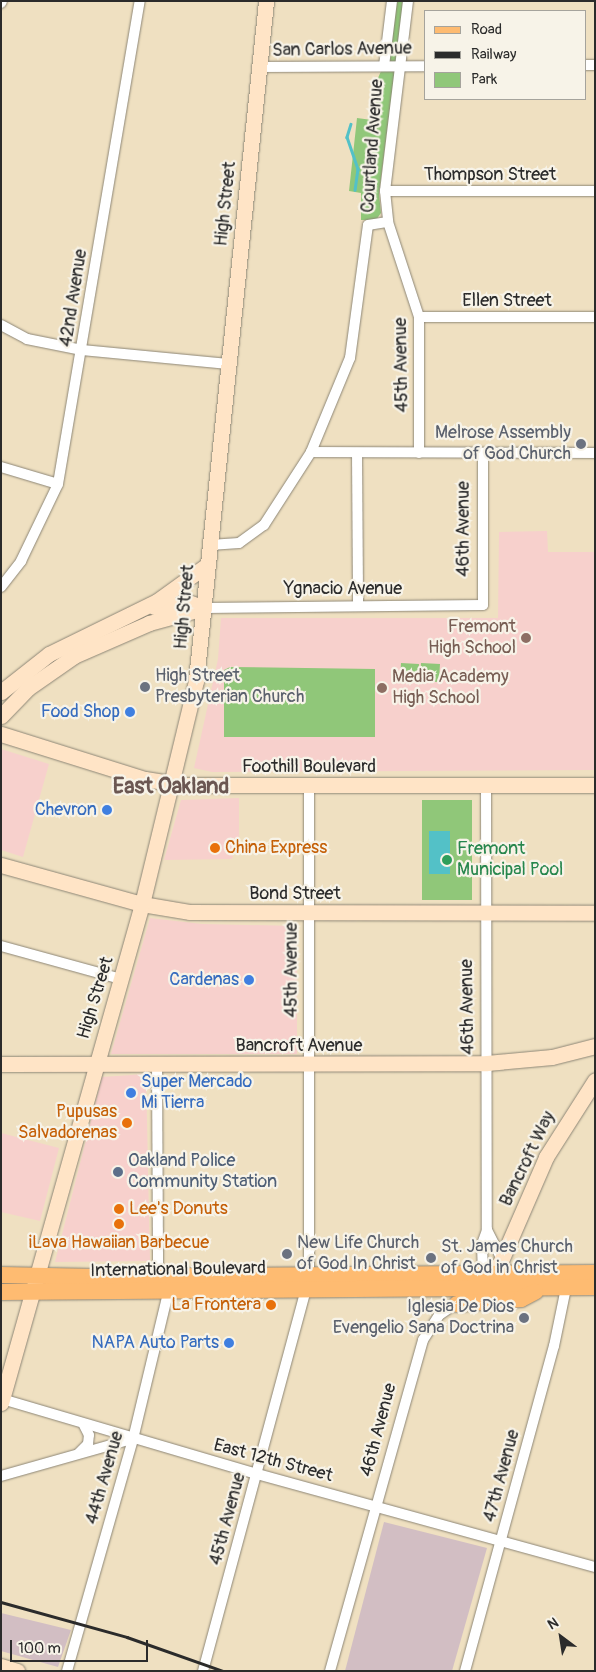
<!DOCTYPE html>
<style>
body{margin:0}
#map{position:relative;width:596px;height:1672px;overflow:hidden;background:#efe0c1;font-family:Pangolin,sans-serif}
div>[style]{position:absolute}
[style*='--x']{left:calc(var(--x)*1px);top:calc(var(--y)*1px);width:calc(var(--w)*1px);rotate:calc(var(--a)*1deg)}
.built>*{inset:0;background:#f7d0cc}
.industrial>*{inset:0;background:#d2bec3}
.green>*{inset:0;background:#90c779;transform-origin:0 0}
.water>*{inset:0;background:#53c1c7;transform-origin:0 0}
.stream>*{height:2.5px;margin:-1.25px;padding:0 1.25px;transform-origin:1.25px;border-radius:1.25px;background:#53c1c7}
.roads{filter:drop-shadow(0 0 1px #8d8676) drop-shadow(0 0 1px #8d8676)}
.street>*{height:10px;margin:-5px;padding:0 5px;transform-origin:5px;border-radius:5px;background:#fff}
.secondary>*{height:15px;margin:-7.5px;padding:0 7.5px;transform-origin:7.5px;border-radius:7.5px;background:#ffe4c6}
.primary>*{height:16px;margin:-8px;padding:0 8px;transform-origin:8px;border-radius:8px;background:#febb71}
.rail>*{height:2.5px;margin:-1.25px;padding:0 1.25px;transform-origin:1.25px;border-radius:1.25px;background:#2b2b2b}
.dots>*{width:14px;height:14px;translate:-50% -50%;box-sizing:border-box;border:2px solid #f7f3e8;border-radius:50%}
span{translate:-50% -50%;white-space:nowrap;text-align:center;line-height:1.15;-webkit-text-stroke:4.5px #f7f3e8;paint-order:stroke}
.street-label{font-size:18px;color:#2b2b2b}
.worship-label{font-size:18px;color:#5b616d}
.right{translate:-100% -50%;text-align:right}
.left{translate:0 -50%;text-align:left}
.education-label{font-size:18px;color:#785e54}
.shop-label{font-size:18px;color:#366cbe}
.food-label{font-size:18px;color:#c56008}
.leisure-label{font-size:18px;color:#27864d}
.service-label{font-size:18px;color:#4e5e75}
.district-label{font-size:22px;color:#6b5752;font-weight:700}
.frame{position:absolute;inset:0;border:2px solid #2b2b2b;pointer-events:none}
.legend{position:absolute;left:424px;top:10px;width:162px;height:90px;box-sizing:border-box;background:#f7f3e8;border:1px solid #a5a39c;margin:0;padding:6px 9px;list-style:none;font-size:15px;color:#2b2b2b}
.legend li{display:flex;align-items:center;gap:10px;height:25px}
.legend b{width:25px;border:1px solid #a5a39c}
.north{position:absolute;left:536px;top:1612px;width:50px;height:50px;-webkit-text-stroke:4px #f7f3e8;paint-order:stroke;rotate:329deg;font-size:14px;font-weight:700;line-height:20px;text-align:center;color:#2b2b2b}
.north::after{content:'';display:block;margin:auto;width:18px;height:22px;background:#2b2b2b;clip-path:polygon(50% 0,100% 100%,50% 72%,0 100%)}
.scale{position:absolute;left:10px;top:1640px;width:138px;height:22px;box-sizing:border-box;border:2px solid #2b2b2b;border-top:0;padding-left:6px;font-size:15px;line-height:18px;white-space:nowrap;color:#2b2b2b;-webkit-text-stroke:4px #f7f3e8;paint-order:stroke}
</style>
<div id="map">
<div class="built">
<div style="clip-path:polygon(547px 531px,548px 552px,595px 552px,595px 770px,212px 772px,194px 768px,218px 659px,221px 618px,498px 618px,499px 532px)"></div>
<div style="clip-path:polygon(1px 749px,49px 764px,23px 857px,1px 850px)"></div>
<div style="clip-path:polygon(239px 798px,239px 844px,236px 845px,232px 859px,164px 860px,181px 800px)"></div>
<div style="clip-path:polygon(150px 918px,202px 924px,297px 926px,297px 1054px,111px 1054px)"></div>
<div style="clip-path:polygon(146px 1074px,150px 1261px,55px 1262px,102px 1077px)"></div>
<div style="clip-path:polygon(1px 1133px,59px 1148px,40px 1221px,1px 1212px)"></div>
</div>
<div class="industrial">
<div style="clip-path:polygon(384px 1522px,487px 1548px,452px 1671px,345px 1671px)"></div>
<div style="clip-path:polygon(1px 1613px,71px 1630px,58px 1667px,1px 1651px)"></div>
</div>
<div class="green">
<div style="clip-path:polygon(394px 1px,404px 1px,379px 194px,381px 213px,376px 220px,361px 220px,361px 193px,349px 191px,357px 118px,372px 120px,378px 78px,388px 55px)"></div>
<div style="left:401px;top:663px;width:18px;height:18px;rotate:3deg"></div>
<div style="left:421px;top:663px;width:19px;height:18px;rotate:3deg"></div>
<div style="clip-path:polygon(230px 667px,375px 669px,375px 737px,224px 737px,224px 670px)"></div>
<div style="left:422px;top:800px;width:50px;height:100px"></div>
</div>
<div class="water">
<div style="left:429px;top:831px;width:21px;height:43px"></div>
</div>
<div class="stream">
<div style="--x:351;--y:124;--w:14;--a:107"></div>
<div style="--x:347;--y:137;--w:34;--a:71"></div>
<div style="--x:358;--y:169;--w:21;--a:98"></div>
</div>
<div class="roads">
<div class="street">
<div style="--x:408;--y:1;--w:191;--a:96.9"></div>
<div style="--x:385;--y:191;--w:31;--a:84"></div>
<div style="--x:388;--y:222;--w:100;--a:71.9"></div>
<div style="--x:419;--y:317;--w:136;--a:90"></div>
<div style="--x:1;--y:3;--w:2;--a:-63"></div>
<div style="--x:585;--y:65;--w:10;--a:0"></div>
<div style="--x:384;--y:66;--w:65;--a:-83"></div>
<div style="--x:259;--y:67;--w:166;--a:-0.3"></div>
<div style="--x:385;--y:191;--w:210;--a:0"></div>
<div style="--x:419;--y:317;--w:176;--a:0"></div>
<div style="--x:1;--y:325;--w:30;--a:28"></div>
<div style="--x:27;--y:339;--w:56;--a:11.3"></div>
<div style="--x:82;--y:350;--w:147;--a:5.5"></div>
<div style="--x:311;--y:452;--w:284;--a:0.2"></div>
<div style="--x:357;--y:453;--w:152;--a:89.6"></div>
<div style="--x:1;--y:467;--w:59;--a:16.6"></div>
<div style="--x:210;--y:545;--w:29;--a:-4"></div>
<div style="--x:239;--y:543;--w:31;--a:-36"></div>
<div style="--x:264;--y:525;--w:87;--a:-57.2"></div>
<div style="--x:311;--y:452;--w:102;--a:-67.5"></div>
<div style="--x:350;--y:358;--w:134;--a:-82.3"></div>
<div style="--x:368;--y:225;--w:20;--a:-9"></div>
<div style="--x:1;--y:587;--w:33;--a:-52"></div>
<div style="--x:21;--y:561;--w:85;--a:-64.3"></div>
<div style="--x:58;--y:484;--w:490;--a:-80.4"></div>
<div style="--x:204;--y:608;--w:279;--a:-0.6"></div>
<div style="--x:483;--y:605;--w:151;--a:-90"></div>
<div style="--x:486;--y:784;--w:446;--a:89.9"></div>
<div style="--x:487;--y:1230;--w:33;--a:63"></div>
<div style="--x:1;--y:946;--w:124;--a:15.4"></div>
<div style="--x:157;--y:1065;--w:212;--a:89.7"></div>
<div style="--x:309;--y:1274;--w:488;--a:-90"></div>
<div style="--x:483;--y:1274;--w:30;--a:-92"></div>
<div style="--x:482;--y:1244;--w:15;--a:-70"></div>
<div style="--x:2;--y:1399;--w:266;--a:16.4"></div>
<div style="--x:257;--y:1474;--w:351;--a:15.4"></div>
<div style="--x:79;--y:1453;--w:13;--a:-45"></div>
<div style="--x:88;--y:1444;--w:9;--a:-84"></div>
<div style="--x:89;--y:1435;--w:11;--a:-117"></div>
<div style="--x:1;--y:1476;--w:136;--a:-15.8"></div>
<div style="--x:67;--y:1671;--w:241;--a:-74.1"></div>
<div style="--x:133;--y:1439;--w:150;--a:-76.5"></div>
<div style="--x:203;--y:1671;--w:396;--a:-74.9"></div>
<div style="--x:330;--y:1671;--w:344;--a:-74.3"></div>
<div style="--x:423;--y:1340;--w:30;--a:-57"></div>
<div style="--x:439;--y:1315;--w:25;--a:-34"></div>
<div style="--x:465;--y:1671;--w:337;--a:-74.7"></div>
<div style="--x:554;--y:1346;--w:59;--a:-78.3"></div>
</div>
<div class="secondary">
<div style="--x:154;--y:607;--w:37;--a:-6"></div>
<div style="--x:191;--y:603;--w:14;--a:21"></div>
<div style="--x:1;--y:692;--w:61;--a:-38.4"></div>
<div style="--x:49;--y:654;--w:120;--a:-26.1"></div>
<div style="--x:157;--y:601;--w:62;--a:-35.8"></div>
<div style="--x:1;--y:716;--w:39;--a:-46"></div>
<div style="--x:28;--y:688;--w:56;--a:-34.8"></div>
<div style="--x:74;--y:656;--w:82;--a:-23.7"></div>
<div style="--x:149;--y:623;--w:57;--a:-15.3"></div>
<div style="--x:1;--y:734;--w:151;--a:17.4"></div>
<div style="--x:145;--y:779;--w:38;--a:9"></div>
<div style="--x:183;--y:785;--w:412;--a:0"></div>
<div style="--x:1;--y:865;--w:146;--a:15.5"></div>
<div style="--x:142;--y:904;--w:49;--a:9.5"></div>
<div style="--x:190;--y:912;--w:405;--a:0.1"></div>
<div style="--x:1;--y:1064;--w:486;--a:-0.1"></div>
<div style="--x:487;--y:1063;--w:65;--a:-5.3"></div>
<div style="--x:552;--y:1057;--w:44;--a:-14.3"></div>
<div style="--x:487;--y:1280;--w:21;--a:-53"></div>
<div style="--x:500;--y:1263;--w:116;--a:-66.5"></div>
<div style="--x:546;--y:1157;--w:91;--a:-57.5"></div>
<div style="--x:1;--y:1403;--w:519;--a:-74.22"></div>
<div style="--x:142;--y:904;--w:230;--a:-76.4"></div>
<div style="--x:196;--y:680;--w:683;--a:-84.11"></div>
<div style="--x:1;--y:1666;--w:17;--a:17"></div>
</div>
<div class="primary">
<div style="--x:1;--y:1275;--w:92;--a:1.2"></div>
<div style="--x:93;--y:1277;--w:502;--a:-0.46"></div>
<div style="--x:1;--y:1292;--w:594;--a:-0.48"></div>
<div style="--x:457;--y:1304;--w:64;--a:-4.5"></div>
<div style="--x:521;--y:1299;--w:16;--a:-27"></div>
</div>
</div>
<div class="rail">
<div style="--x:1;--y:1602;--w:131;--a:15.5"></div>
<div style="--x:127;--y:1637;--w:102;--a:19.5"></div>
</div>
<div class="dots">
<div style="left:581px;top:444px;background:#6b7280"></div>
<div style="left:526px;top:638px;background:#8d6e63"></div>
<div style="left:145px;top:687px;background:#6b7280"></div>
<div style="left:382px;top:688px;background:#8d6e63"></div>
<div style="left:130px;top:712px;background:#3f7fe0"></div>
<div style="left:107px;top:810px;background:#3f7fe0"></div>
<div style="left:215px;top:848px;background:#e8710a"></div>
<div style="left:447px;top:860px;background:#2e9e5b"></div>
<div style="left:249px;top:980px;background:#3f7fe0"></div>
<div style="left:131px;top:1093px;background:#3f7fe0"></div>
<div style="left:127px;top:1123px;background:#e8710a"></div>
<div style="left:118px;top:1172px;background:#5c6f8a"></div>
<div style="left:119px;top:1209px;background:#e8710a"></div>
<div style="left:119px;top:1224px;background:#e8710a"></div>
<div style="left:287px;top:1254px;background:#6b7280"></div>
<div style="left:431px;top:1258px;background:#6b7280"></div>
<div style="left:271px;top:1305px;background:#e8710a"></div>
<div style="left:524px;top:1318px;background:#6b7280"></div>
<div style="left:229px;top:1343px;background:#3f7fe0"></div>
</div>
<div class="street-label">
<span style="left:342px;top:50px;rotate:-1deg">San Carlos Avenue</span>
<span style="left:373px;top:146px;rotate:-86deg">Courtland Avenue</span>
<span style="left:490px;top:175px">Thompson Street</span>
<span style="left:226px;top:204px;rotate:-84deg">High Street</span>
<span style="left:74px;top:298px;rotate:-81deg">42nd Avenue</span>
<span style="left:507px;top:301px">Ellen Street</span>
<span style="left:402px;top:365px;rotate:-91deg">45th Avenue</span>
<span style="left:464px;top:529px;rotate:-90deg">46th Avenue</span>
<span style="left:343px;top:589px">Ygnacio Avenue</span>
<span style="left:185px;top:607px;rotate:-85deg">High Street</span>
<span style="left:309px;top:767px">Foothill Boulevard</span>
<span style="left:295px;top:894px">Bond Street</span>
<span style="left:292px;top:970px;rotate:-90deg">45th Avenue</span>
<span style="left:96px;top:998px;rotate:-73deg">High Street</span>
<span style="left:468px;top:1007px;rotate:-91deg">46th Avenue</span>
<span style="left:299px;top:1046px">Bancroft Avenue</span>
<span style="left:528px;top:1159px;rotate:-64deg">Bancroft Way</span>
<span style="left:178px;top:1270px;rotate:-1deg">International Boulevard</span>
<span style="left:379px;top:1430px;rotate:-75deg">46th Avenue</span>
<span style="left:273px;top:1461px;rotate:15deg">East 12th Street</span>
<span style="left:502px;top:1476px;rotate:-75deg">47th Avenue</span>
<span style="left:105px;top:1478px;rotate:-74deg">44th Avenue</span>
<span style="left:228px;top:1519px;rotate:-75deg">45th Avenue</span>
</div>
<div class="worship-label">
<span class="right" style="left:571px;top:444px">Melrose Assembly<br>of God Church</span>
<span class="left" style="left:155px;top:687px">High Street<br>Presbyterian Church</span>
<span class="left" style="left:297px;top:1254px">New Life Church<br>of God In Christ</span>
<span class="left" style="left:441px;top:1258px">St. James Church<br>of God in Christ</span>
<span class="right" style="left:514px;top:1318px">Iglesia De Dios<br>Evengelio Sana Doctrina</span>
</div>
<div class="education-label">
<span class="right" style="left:516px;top:638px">Fremont<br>High School</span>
<span class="left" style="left:392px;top:688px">Media Academy<br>High School</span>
</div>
<div class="shop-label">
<span class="right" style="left:120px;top:712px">Food Shop</span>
<span class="right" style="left:97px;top:810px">Chevron</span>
<span class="right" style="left:239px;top:980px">Cardenas</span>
<span class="left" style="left:141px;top:1093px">Super Mercado<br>Mi Tierra</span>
<span class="right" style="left:219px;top:1343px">NAPA Auto Parts</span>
</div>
<div class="food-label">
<span class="left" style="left:225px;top:848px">China Express</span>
<span class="right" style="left:117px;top:1123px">Pupusas<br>Salvadorenas</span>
<span class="left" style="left:129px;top:1209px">Lee's Donuts</span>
<span style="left:119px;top:1243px">iLava Hawaiian Barbecue</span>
<span class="right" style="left:261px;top:1305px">La Frontera</span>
</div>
<div class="leisure-label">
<span class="left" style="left:457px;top:860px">Fremont<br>Municipal Pool</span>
</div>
<div class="service-label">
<span class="left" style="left:128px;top:1172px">Oakland Police<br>Community Station</span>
</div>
<div class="district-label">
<span style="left:171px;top:787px">East Oakland</span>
</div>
<div class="frame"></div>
<ul class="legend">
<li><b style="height:6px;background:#febb71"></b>Road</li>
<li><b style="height:6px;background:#2b2b2b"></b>Railway</li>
<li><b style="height:14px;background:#90c779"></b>Park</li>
</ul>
<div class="north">N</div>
<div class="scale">100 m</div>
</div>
